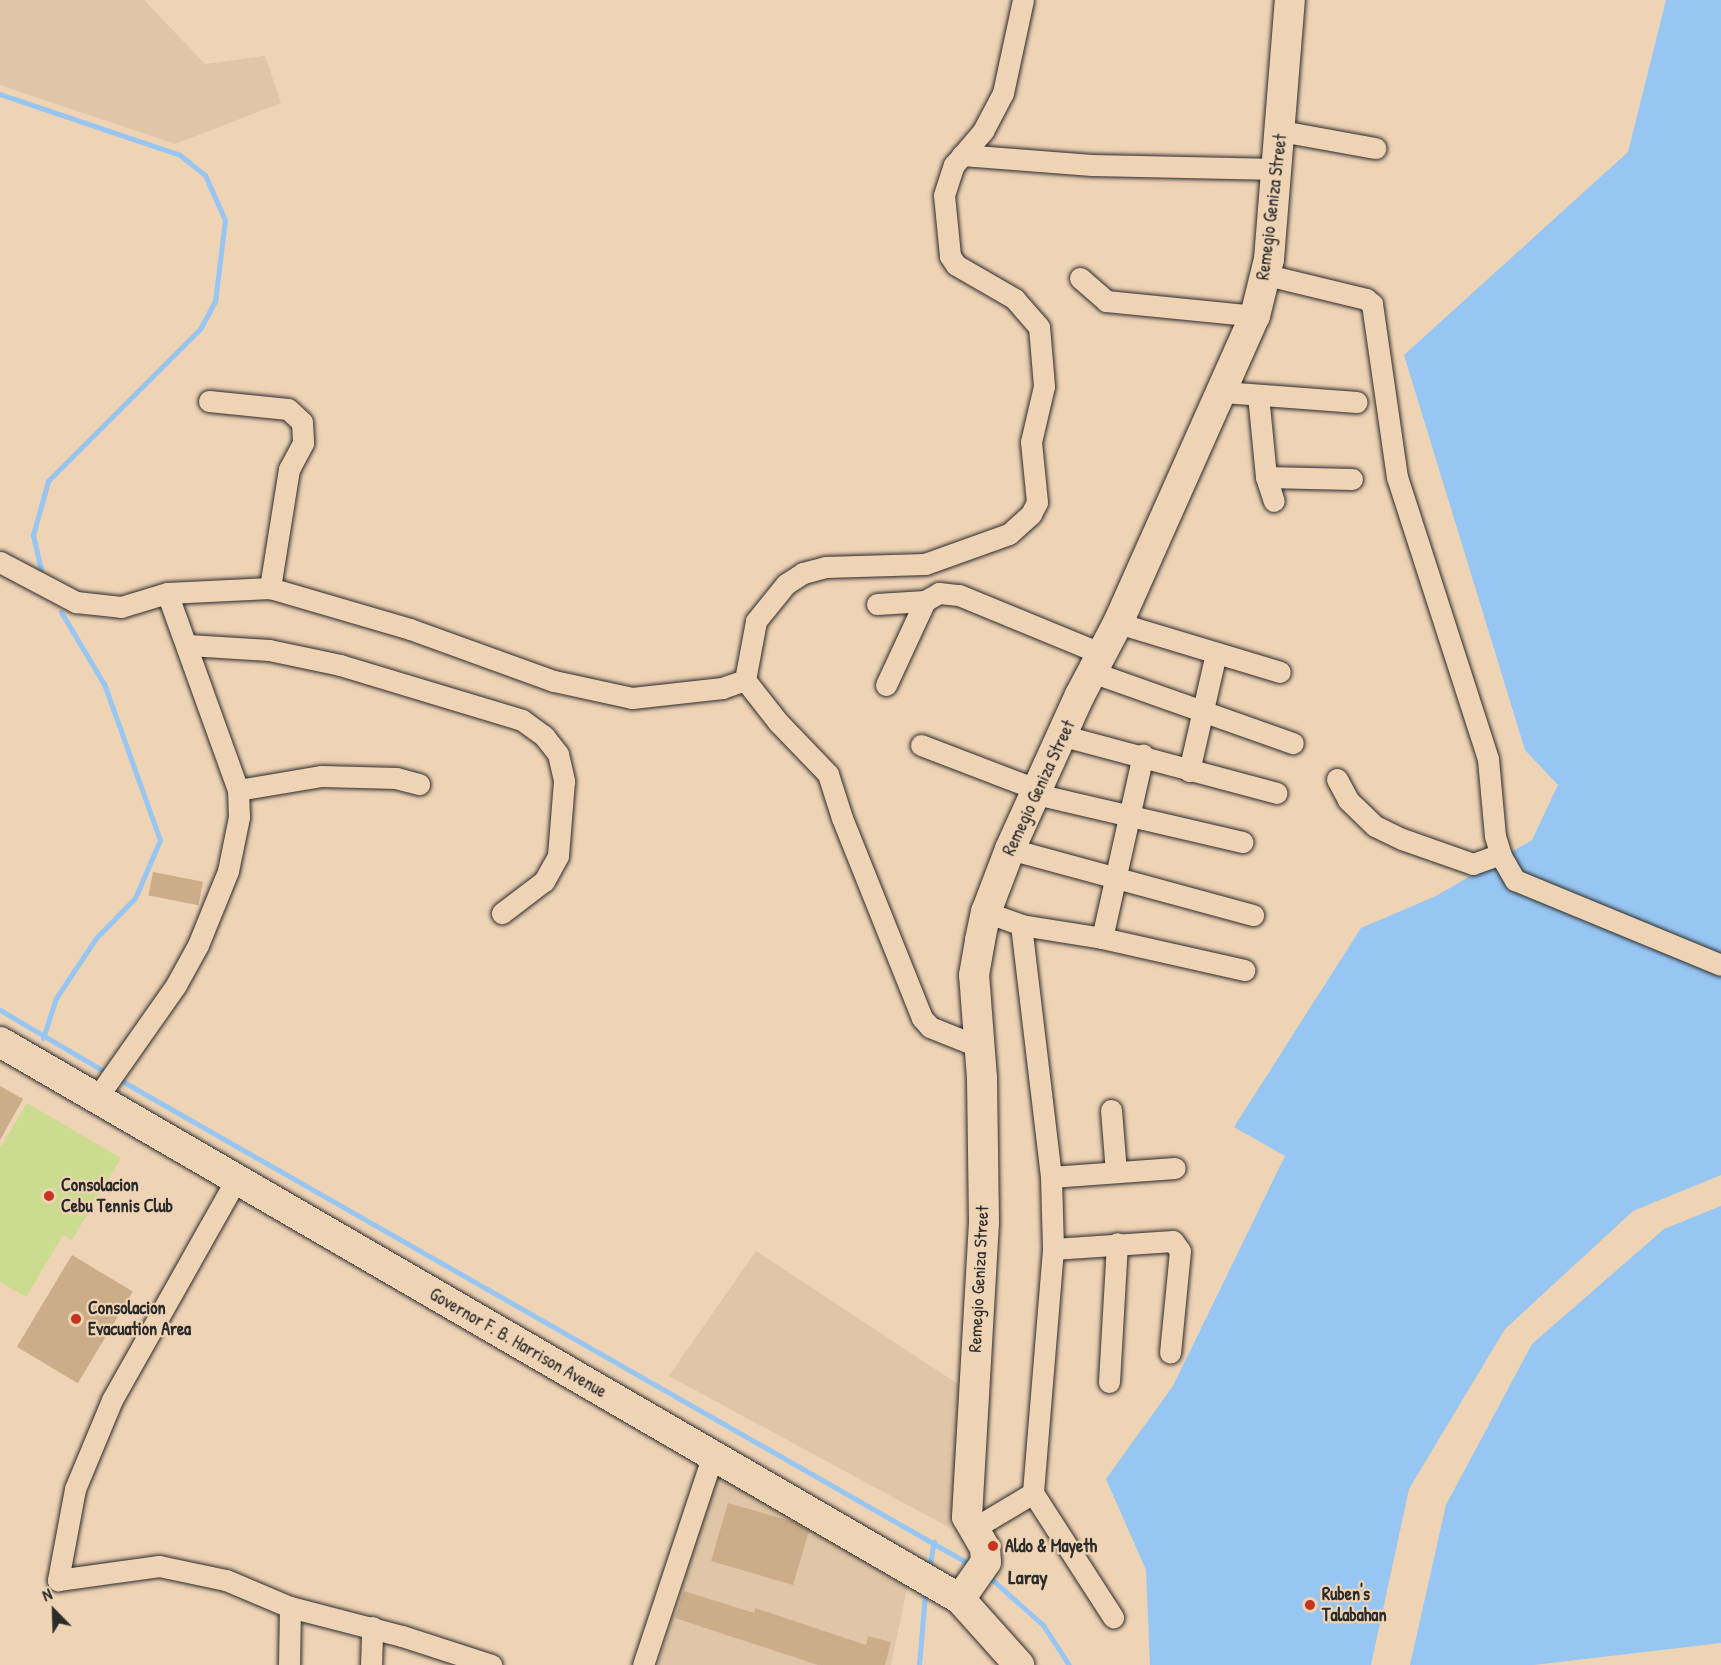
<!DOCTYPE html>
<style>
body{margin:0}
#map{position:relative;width:1721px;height:1665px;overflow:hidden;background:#eed3b5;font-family:"Patrick Hand",sans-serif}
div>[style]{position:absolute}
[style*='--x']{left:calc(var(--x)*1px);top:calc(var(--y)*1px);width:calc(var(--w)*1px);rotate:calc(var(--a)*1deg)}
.built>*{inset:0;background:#e0c5a6}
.green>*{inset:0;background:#cbdc90}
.water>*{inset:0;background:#97c6f2}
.stream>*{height:5px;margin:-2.5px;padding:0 2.5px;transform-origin:2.5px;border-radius:2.5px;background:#97c6f2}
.building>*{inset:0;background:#cbad89;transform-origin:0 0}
.roads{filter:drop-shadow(0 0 2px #2b2b2b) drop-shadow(0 0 2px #2b2b2b)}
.street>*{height:21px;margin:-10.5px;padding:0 10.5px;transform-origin:10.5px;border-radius:10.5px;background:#eed3b5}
.secondary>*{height:30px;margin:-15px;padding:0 15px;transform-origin:15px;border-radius:15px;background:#eed3b5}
.dots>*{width:16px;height:16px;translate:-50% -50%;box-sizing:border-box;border:3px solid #eed3b5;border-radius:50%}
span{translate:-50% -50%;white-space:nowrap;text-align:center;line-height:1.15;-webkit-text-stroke:4.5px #eed3b5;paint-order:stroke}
.street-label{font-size:18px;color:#2b2b2b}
.poi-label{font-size:18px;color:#2b2b2b;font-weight:700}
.left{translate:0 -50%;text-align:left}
.neighbourhood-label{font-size:20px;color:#2b2b2b;font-weight:700}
.north{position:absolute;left:24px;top:1581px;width:60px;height:60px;-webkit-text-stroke:4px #eed3b5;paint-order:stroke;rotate:337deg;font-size:16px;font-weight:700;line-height:24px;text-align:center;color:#2b2b2b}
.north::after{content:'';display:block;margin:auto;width:21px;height:27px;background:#2b2b2b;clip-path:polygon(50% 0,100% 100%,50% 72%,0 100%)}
</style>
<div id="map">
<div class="built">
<div style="clip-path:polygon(0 0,144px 0,205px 64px,265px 56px,281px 103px,175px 144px,0 85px)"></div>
<div style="clip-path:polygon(756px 1251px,961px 1386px,950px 1528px,669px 1376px)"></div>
<div style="clip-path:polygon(718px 1470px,908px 1584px,891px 1665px,658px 1665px)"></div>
</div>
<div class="green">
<div style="clip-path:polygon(27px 1103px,121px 1158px,72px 1240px,63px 1235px,26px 1297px,0 1282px,0 1148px)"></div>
</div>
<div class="water">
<div style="clip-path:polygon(1666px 0,1721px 0,1721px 1175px,1633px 1211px,1505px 1329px,1409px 1489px,1371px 1665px,1150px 1665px,1146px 1570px,1106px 1479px,1173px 1386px,1285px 1156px,1234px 1127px,1361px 928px,1436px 896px,1532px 840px,1558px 785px,1525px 750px,1404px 355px,1628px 152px)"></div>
<div style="clip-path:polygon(1721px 1206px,1721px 1643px,1534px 1665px,1410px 1665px,1446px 1505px,1532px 1344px,1664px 1229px)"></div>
</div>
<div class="stream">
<div style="--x:0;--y:94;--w:190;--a:18.7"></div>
<div style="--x:180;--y:155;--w:32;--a:39"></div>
<div style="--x:205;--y:175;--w:49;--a:66"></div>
<div style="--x:225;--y:220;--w:82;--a:97"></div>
<div style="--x:215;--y:301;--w:32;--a:118"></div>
<div style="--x:200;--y:329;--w:215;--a:135"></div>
<div style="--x:48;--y:481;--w:56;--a:105.5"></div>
<div style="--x:33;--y:535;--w:35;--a:77"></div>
<div style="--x:0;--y:1010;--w:124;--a:30.5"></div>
<div style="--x:43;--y:1038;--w:42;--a:-72"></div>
<div style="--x:56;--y:998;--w:72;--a:-56.3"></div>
<div style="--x:96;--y:938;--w:56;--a:-45.7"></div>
<div style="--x:135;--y:898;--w:63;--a:-66.7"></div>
<div style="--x:160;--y:840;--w:166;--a:-109.7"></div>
<div style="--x:104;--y:684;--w:84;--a:-120.8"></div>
<div style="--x:115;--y:1077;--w:988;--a:29.68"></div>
<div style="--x:929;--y:1569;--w:28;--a:-80"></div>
<div style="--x:988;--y:1576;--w:74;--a:41.7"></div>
<div style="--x:1043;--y:1625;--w:48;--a:57"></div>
<div style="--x:919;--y:1665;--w:72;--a:-85.2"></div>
</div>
<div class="building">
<div style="left:153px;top:872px;width:51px;height:24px;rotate:11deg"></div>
<div style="clip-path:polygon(0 1086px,23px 1099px,0 1140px)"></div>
<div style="left:72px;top:1255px;width:71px;height:107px;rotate:31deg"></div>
<div style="clip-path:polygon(728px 1503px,794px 1522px,809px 1531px,793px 1585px,711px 1561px)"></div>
<div style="clip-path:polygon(684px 1591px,754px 1613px,755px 1608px,866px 1645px,868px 1636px,891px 1642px,885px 1665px,818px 1665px,675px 1618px)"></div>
</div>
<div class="roads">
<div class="street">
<div style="--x:1281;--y:131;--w:96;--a:10.3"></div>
<div style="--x:962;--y:155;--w:130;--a:4.4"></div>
<div style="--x:1092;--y:165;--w:186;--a:1.2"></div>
<div style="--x:1267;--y:275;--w:102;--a:13.6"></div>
<div style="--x:1366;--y:299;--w:8;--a:40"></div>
<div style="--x:1372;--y:304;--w:175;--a:81.8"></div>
<div style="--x:1397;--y:477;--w:296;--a:72.1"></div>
<div style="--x:1488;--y:759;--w:77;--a:84.8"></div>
<div style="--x:1495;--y:836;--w:21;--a:73"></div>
<div style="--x:1501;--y:856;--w:28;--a:60"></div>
<div style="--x:1515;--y:880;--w:223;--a:22.4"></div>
<div style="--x:1080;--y:278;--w:35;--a:41"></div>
<div style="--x:1106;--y:301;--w:150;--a:5.7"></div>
<div style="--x:1223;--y:392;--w:134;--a:4.3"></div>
<div style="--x:1258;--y:395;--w:82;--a:84.4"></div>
<div style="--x:1266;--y:477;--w:25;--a:72"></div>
<div style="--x:209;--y:401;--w:79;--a:5.8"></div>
<div style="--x:288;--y:409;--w:19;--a:43"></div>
<div style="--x:302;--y:422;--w:21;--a:87"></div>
<div style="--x:303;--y:443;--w:30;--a:118"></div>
<div style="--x:289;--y:469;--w:121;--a:99.1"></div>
<div style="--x:1266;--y:477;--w:86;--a:1.3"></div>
<div style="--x:0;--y:562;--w:86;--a:27.8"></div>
<div style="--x:76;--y:602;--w:45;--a:6.3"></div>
<div style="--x:121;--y:607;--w:48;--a:-16.9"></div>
<div style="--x:167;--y:593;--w:103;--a:-2.8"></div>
<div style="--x:270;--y:588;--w:146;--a:16.3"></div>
<div style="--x:410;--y:629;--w:153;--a:19.9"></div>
<div style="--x:554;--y:681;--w:80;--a:12.3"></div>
<div style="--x:632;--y:698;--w:91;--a:-6.3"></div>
<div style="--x:722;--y:688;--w:24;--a:-19"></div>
<div style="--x:877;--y:604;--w:48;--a:-3.6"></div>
<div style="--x:925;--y:601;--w:16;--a:-30"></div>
<div style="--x:939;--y:593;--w:20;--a:6"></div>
<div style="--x:959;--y:595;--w:155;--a:22.4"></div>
<div style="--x:1118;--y:623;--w:169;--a:16.8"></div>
<div style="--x:188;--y:645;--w:81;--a:3.5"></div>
<div style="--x:269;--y:650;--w:73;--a:11.9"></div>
<div style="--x:340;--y:665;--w:190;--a:16.8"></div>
<div style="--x:522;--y:720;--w:27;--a:36"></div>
<div style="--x:544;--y:736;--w:23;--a:52"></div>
<div style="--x:558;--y:754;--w:28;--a:77"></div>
<div style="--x:564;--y:781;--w:75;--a:94.6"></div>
<div style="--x:558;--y:856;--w:29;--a:119"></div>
<div style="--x:544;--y:881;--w:53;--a:142.7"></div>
<div style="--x:1092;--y:672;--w:213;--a:19.5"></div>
<div style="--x:886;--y:685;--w:93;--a:-65.1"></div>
<div style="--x:1064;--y:736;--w:220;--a:15"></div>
<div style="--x:921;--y:745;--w:125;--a:21"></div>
<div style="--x:1189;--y:771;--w:121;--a:-77.1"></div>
<div style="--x:1337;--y:779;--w:24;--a:62"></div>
<div style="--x:1348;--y:800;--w:37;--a:44"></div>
<div style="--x:1375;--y:826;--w:30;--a:26"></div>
<div style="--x:1402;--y:839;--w:75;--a:19.4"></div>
<div style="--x:1473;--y:864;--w:29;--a:-20"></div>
<div style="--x:238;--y:790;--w:85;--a:-9.5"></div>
<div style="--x:322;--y:776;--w:74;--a:1.5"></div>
<div style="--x:396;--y:778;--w:24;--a:15"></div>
<div style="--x:1036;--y:794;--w:212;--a:13.1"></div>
<div style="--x:1010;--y:849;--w:252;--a:15.2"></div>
<div style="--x:986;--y:912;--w:37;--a:20"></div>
<div style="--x:1021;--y:925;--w:82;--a:9.1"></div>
<div style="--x:1102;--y:938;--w:146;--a:12.7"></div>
<div style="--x:1021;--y:925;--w:254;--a:83.2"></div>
<div style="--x:1051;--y:1177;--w:72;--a:88.4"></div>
<div style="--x:1053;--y:1249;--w:245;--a:94.7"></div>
<div style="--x:1033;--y:1493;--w:148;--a:57.2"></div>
<div style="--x:1102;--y:938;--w:188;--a:-77.4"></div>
<div style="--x:980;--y:1047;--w:54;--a:-158.2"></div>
<div style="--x:930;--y:1027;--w:12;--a:-132"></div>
<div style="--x:922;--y:1018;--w:215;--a:-111.8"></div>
<div style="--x:842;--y:818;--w:46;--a:-107.7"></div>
<div style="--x:828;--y:774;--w:72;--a:-133.9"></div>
<div style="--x:778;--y:722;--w:53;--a:-128.2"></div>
<div style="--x:745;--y:680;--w:60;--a:-79.4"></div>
<div style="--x:756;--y:621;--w:48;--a:-51"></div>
<div style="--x:786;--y:584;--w:20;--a:-33"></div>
<div style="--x:803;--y:573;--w:23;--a:-15"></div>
<div style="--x:825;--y:567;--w:100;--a:-1.7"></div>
<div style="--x:925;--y:564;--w:89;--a:-19.7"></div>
<div style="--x:1009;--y:534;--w:30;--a:-42"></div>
<div style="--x:1031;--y:514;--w:13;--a:-63"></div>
<div style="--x:1037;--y:502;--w:60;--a:-95.7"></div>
<div style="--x:1031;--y:442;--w:57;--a:-76.9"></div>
<div style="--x:1044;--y:386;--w:59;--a:-94.8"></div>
<div style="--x:1039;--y:327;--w:37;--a:-131"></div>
<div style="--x:1015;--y:299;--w:68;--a:-150"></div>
<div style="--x:956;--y:265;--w:11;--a:-124"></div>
<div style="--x:950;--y:256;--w:61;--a:-95.6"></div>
<div style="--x:944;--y:195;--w:32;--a:-72"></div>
<div style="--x:954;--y:165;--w:45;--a:-49.5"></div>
<div style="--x:983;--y:131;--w:43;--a:-62.2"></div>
<div style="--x:1003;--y:93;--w:95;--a:-77.9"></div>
<div style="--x:96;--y:1099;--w:139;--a:-54.9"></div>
<div style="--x:176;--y:985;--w:46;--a:-61.2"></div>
<div style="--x:198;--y:945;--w:80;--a:-67.9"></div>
<div style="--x:228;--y:871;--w:55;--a:-78.5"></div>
<div style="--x:239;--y:817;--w:27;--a:-92"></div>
<div style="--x:238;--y:790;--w:209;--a:-109.8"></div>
<div style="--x:1111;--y:1110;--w:62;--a:85.4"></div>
<div style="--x:1051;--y:1177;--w:124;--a:-4.2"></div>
<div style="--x:237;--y:1178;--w:255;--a:119.4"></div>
<div style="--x:112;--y:1400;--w:96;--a:112.6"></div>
<div style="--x:75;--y:1489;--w:93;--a:100.6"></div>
<div style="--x:58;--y:1580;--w:102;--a:-7.9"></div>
<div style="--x:159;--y:1566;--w:68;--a:11.8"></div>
<div style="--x:226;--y:1580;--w:69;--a:22.9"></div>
<div style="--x:1053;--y:1249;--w:120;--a:-3.8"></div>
<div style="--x:1173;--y:1241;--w:12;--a:55"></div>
<div style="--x:1180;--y:1251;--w:102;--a:95.6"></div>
<div style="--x:1109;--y:1382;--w:139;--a:-86.7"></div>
<div style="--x:971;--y:1530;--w:72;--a:-30.8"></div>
<div style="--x:289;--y:1665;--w:58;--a:-89"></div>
<div style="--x:290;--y:1607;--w:116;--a:14.5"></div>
<div style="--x:402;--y:1636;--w:94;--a:18"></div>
<div style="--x:371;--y:1665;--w:38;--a:-88"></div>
<div style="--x:643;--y:1665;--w:218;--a:-71.6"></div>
</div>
<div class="secondary">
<div style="--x:0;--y:1042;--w:1110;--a:30.12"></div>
<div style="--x:960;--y:1599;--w:89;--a:48.2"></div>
<div style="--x:960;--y:1599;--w:45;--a:-54.9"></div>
<div style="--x:986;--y:1562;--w:14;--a:-94"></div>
<div style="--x:985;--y:1548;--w:36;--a:-120"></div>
<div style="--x:967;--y:1517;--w:295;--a:-86.7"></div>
<div style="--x:984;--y:1222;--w:144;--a:-90.8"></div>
<div style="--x:982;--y:1078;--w:103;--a:-94.4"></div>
<div style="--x:974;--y:975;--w:36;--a:-80"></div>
<div style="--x:980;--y:940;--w:29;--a:-78"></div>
<div style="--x:986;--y:912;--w:67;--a:-69.1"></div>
<div style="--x:1010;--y:849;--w:169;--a:-65.6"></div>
<div style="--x:1080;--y:695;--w:81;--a:-62.2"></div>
<div style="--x:1118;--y:623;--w:336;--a:-66"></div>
<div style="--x:1255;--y:316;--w:59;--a:-76.2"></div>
<div style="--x:1269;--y:259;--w:260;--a:-85.4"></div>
</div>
</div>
<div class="dots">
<div style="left:49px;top:1196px;background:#c8321e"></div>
<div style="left:76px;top:1319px;background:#c8321e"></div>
<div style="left:993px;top:1546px;background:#c8321e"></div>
<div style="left:1310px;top:1605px;background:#c8321e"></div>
</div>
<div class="street-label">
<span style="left:1272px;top:207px;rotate:-83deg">Remegio Geniza Street</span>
<span style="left:1039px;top:788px;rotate:-65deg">Remegio Geniza Street</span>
<span style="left:979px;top:1279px;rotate:-87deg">Remegio Geniza Street</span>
<span style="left:518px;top:1343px;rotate:30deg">Governor F. B. Harrison Avenue</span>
</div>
<div class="poi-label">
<span class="left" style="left:61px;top:1196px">Consolacion<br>Cebu Tennis Club</span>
<span class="left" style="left:88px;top:1319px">Consolacion<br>Evacuation Area</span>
<span class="left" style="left:1005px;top:1546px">Aldo &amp; Mayeth</span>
<span class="left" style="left:1322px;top:1605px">Ruben's<br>Talabahan</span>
</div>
<div class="neighbourhood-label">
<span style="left:1028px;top:1576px">Laray</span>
</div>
<div class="north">N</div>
</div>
